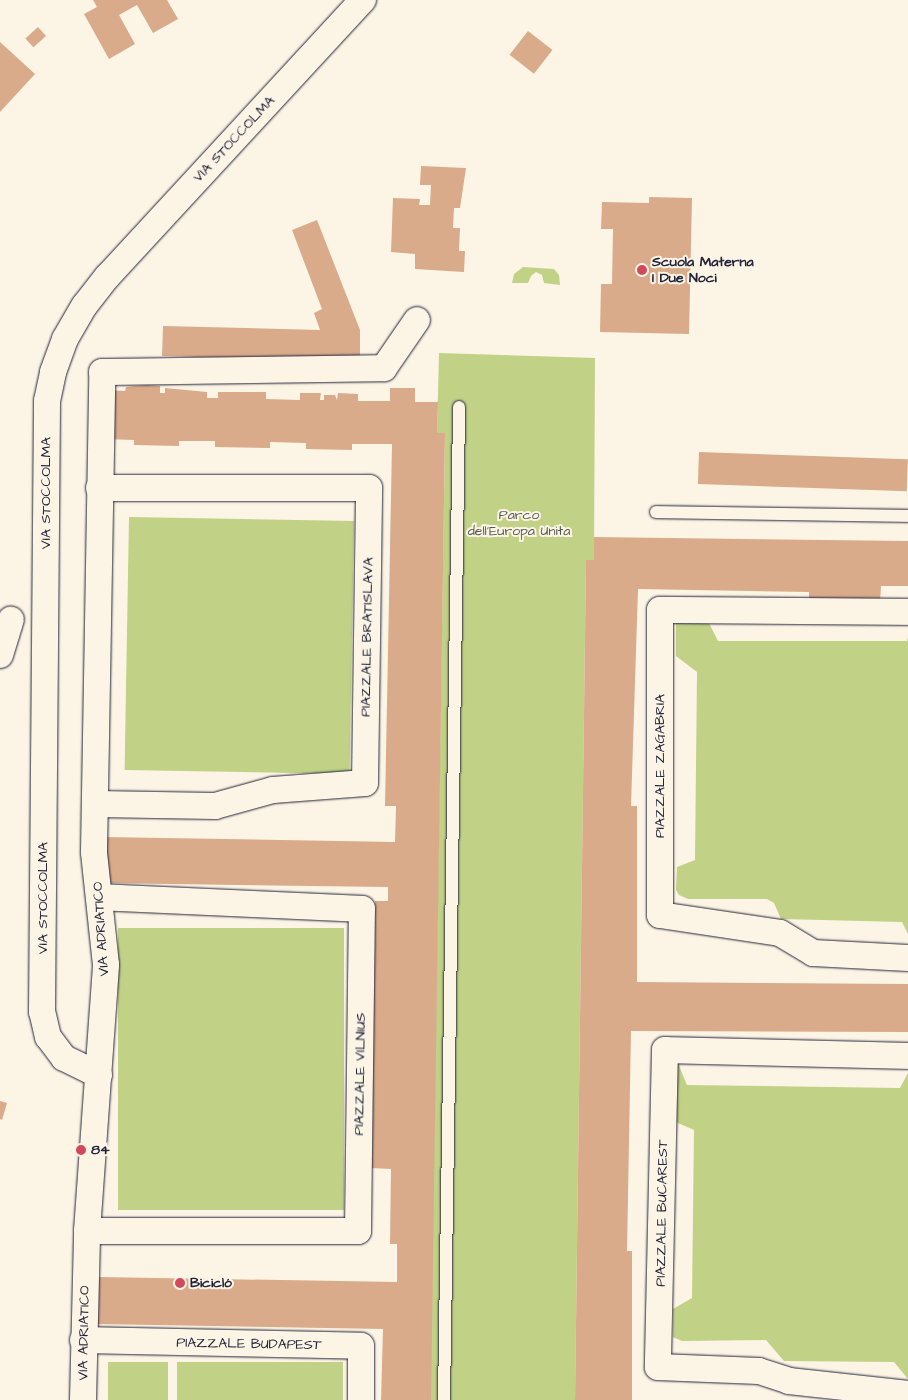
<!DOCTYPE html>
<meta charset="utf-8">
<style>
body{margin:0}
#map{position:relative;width:908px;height:1400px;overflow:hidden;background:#fcf5e5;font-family:"Architects Daughter",sans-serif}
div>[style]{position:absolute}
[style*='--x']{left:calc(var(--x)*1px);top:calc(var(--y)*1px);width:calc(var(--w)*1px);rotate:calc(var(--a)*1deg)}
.green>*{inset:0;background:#c1d186;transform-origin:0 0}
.building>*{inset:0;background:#d9ab8a;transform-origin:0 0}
.roads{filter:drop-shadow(0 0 1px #22223b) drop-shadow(0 0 1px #22223b)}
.lane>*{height:12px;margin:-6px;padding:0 6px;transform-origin:6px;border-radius:6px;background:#fcf5e5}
.street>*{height:26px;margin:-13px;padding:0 13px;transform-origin:13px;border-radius:13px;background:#fcf5e5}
.dots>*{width:14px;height:14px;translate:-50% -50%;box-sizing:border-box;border:2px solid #fcf5e5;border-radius:50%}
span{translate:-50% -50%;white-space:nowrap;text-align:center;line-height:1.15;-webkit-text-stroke:4px #fcf5e5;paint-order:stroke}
.street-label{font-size:14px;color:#22223b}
.poi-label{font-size:14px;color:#22223b;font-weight:700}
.left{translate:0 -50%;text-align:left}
.park-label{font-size:14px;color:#525752}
</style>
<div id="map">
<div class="green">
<div style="clip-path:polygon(523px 267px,554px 269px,559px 275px,560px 285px,544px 283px,542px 275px,536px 272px,531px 276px,528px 283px,512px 283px,514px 274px)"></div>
<div style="clip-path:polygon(439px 353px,595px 358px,594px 560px,586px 561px,575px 1400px,430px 1400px,445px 434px,437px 433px)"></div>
<div style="left:129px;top:517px;width:225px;height:253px;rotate:1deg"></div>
<div style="clip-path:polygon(706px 617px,718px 641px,907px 641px,908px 637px,908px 934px,902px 922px,781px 919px,774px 903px,767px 899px,688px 899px,679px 895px,676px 890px,677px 867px,695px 860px,697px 672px,676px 656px,676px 623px,678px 620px)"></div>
<div style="left:118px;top:928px;width:226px;height:282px"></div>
<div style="clip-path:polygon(677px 1061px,687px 1085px,900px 1088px,908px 1073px,908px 1379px,894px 1362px,784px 1361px,766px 1340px,682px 1341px,673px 1337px,673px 1309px,692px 1298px,694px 1130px,671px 1120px)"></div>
<div style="left:108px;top:1362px;width:60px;height:38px"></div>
<div style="left:177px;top:1362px;width:166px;height:38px"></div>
</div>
<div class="building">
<div style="clip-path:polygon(93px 0,167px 0,178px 19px,153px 33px,137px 5px,119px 15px,135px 44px,109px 59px,84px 14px,97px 7px)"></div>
<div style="left:38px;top:27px;width:12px;height:17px;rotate:48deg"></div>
<div style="left:528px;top:31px;width:31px;height:30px;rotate:38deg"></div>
<div style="clip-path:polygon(0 42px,35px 74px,0 112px)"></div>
<div style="clip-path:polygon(421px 166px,466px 168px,460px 208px,454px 208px,453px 228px,460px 228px,459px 251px,465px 251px,464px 272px,415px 269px,415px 254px,391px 252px,393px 198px,420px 199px,419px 205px,430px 205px,431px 185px,420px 185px)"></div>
<div style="clip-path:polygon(649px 197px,692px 198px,689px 334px,600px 332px,601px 284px,612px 284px,613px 229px,601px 229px,602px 202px,649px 203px)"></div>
<div style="clip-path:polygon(317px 220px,360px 330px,360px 362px,162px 356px,163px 326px,320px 330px,314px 313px,322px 309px,292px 230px)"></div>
<div style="clip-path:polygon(146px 385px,160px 386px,160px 393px,165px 393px,165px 388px,207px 392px,207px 398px,218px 398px,218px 392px,266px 392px,266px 399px,300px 400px,300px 393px,321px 393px,320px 400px,324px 400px,324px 395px,335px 395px,337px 400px,338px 393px,358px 394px,358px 401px,390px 401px,390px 388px,415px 388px,415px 402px,438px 402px,437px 433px,445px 433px,431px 1400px,381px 1400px,383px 1329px,98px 1324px,99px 1277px,397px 1282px,397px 1244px,390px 1244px,391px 1169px,371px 1168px,375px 901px,388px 901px,388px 887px,102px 883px,103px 837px,395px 842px,396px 806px,385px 806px,392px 444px,352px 444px,352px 450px,306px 449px,306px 443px,270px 442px,270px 448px,215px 447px,215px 441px,179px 441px,179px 446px,134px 445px,134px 440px,104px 439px,105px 390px,125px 391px,126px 387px)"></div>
<div style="left:699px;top:452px;width:209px;height:32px;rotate:2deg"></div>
<div style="clip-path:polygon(594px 537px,908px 541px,908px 586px,881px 586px,880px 602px,809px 601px,809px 592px,638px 589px,631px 806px,637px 806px,637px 982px,908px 984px,908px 1032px,631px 1031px,627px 1251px,632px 1251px,632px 1400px,575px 1400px,586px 560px,594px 560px)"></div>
<div style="clip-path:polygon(0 1101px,7px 1103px,2px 1120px,0 1119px)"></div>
</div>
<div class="roads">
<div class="lane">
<div style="--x:656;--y:512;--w:252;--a:0.9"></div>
<div style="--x:444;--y:1400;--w:993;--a:-89.13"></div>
</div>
<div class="street">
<div style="--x:908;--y:612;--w:248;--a:-179.5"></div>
<div style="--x:660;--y:610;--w:305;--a:90"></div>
<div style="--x:660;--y:915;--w:121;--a:8.5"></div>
<div style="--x:780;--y:933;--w:39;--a:31"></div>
<div style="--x:813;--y:953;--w:95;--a:3"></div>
<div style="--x:0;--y:655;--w:37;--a:-73"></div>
<div style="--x:96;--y:804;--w:119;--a:1"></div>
<div style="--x:215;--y:806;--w:60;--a:-15.4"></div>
<div style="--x:273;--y:790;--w:92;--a:-4.4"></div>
<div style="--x:365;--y:783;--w:295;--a:-89.2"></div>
<div style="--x:369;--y:488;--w:270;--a:180"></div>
<div style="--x:908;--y:1056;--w:243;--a:-178.6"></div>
<div style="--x:665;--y:1050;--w:317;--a:91.3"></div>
<div style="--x:658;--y:1367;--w:101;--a:2.3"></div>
<div style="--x:759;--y:1371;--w:32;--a:18"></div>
<div style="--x:789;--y:1381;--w:120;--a:6.2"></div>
<div style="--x:99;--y:1075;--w:39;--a:-154"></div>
<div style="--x:64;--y:1058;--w:26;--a:-127"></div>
<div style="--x:48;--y:1037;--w:26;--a:-103"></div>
<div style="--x:42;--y:1012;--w:611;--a:-89.53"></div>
<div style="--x:47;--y:401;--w:30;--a:-78"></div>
<div style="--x:53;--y:372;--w:35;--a:-70"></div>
<div style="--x:65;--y:339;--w:39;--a:-60"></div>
<div style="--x:85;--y:305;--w:37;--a:-52"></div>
<div style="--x:108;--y:276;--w:376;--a:-47.3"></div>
<div style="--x:87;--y:1231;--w:271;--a:0"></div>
<div style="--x:358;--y:1231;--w:322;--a:-89.3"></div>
<div style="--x:362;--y:909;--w:263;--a:-177.4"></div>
<div style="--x:83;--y:1340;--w:278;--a:1.2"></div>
<div style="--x:361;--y:1346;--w:54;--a:90"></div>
<div style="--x:83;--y:1400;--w:169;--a:-88.6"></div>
<div style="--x:87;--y:1231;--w:267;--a:-85.9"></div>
<div style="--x:106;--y:965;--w:114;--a:-96.1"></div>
<div style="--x:94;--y:852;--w:480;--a:-89"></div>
<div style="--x:102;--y:372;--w:282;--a:-0.8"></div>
<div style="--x:384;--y:368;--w:58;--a:-55.5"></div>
</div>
</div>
<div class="dots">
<div style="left:642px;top:270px;background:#d1495b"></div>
<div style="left:81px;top:1150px;background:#d1495b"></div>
<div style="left:180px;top:1283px;background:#d1495b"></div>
</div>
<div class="street-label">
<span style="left:234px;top:139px;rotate:-47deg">VIA STOCCOLMA</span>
<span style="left:46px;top:493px;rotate:-90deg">VIA STOCCOLMA</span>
<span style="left:367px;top:637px;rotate:-89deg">PIAZZALE BRATISLAVA</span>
<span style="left:660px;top:766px;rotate:-90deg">PIAZZALE ZAGABRIA</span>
<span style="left:43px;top:898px;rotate:-90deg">VIA STOCCOLMA</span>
<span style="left:101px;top:929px;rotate:-94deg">VIA ADRIATICO</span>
<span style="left:360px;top:1074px;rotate:-89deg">PIAZZALE VILNIUS</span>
<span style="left:662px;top:1213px;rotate:-89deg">PIAZZALE BUCAREST</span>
<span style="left:84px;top:1333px;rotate:-89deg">VIA ADRIATICO</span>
<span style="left:249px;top:1344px;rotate:1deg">PIAZZALE BUDAPEST</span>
</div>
<div class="poi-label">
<span class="left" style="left:652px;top:270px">Scuola Materna<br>I Due Noci</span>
<span class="left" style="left:91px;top:1150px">84</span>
<span class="left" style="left:190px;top:1283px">Bicicló</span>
</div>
<div class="park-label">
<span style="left:519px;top:523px">Parco<br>dell'Europa Unita</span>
</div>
</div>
